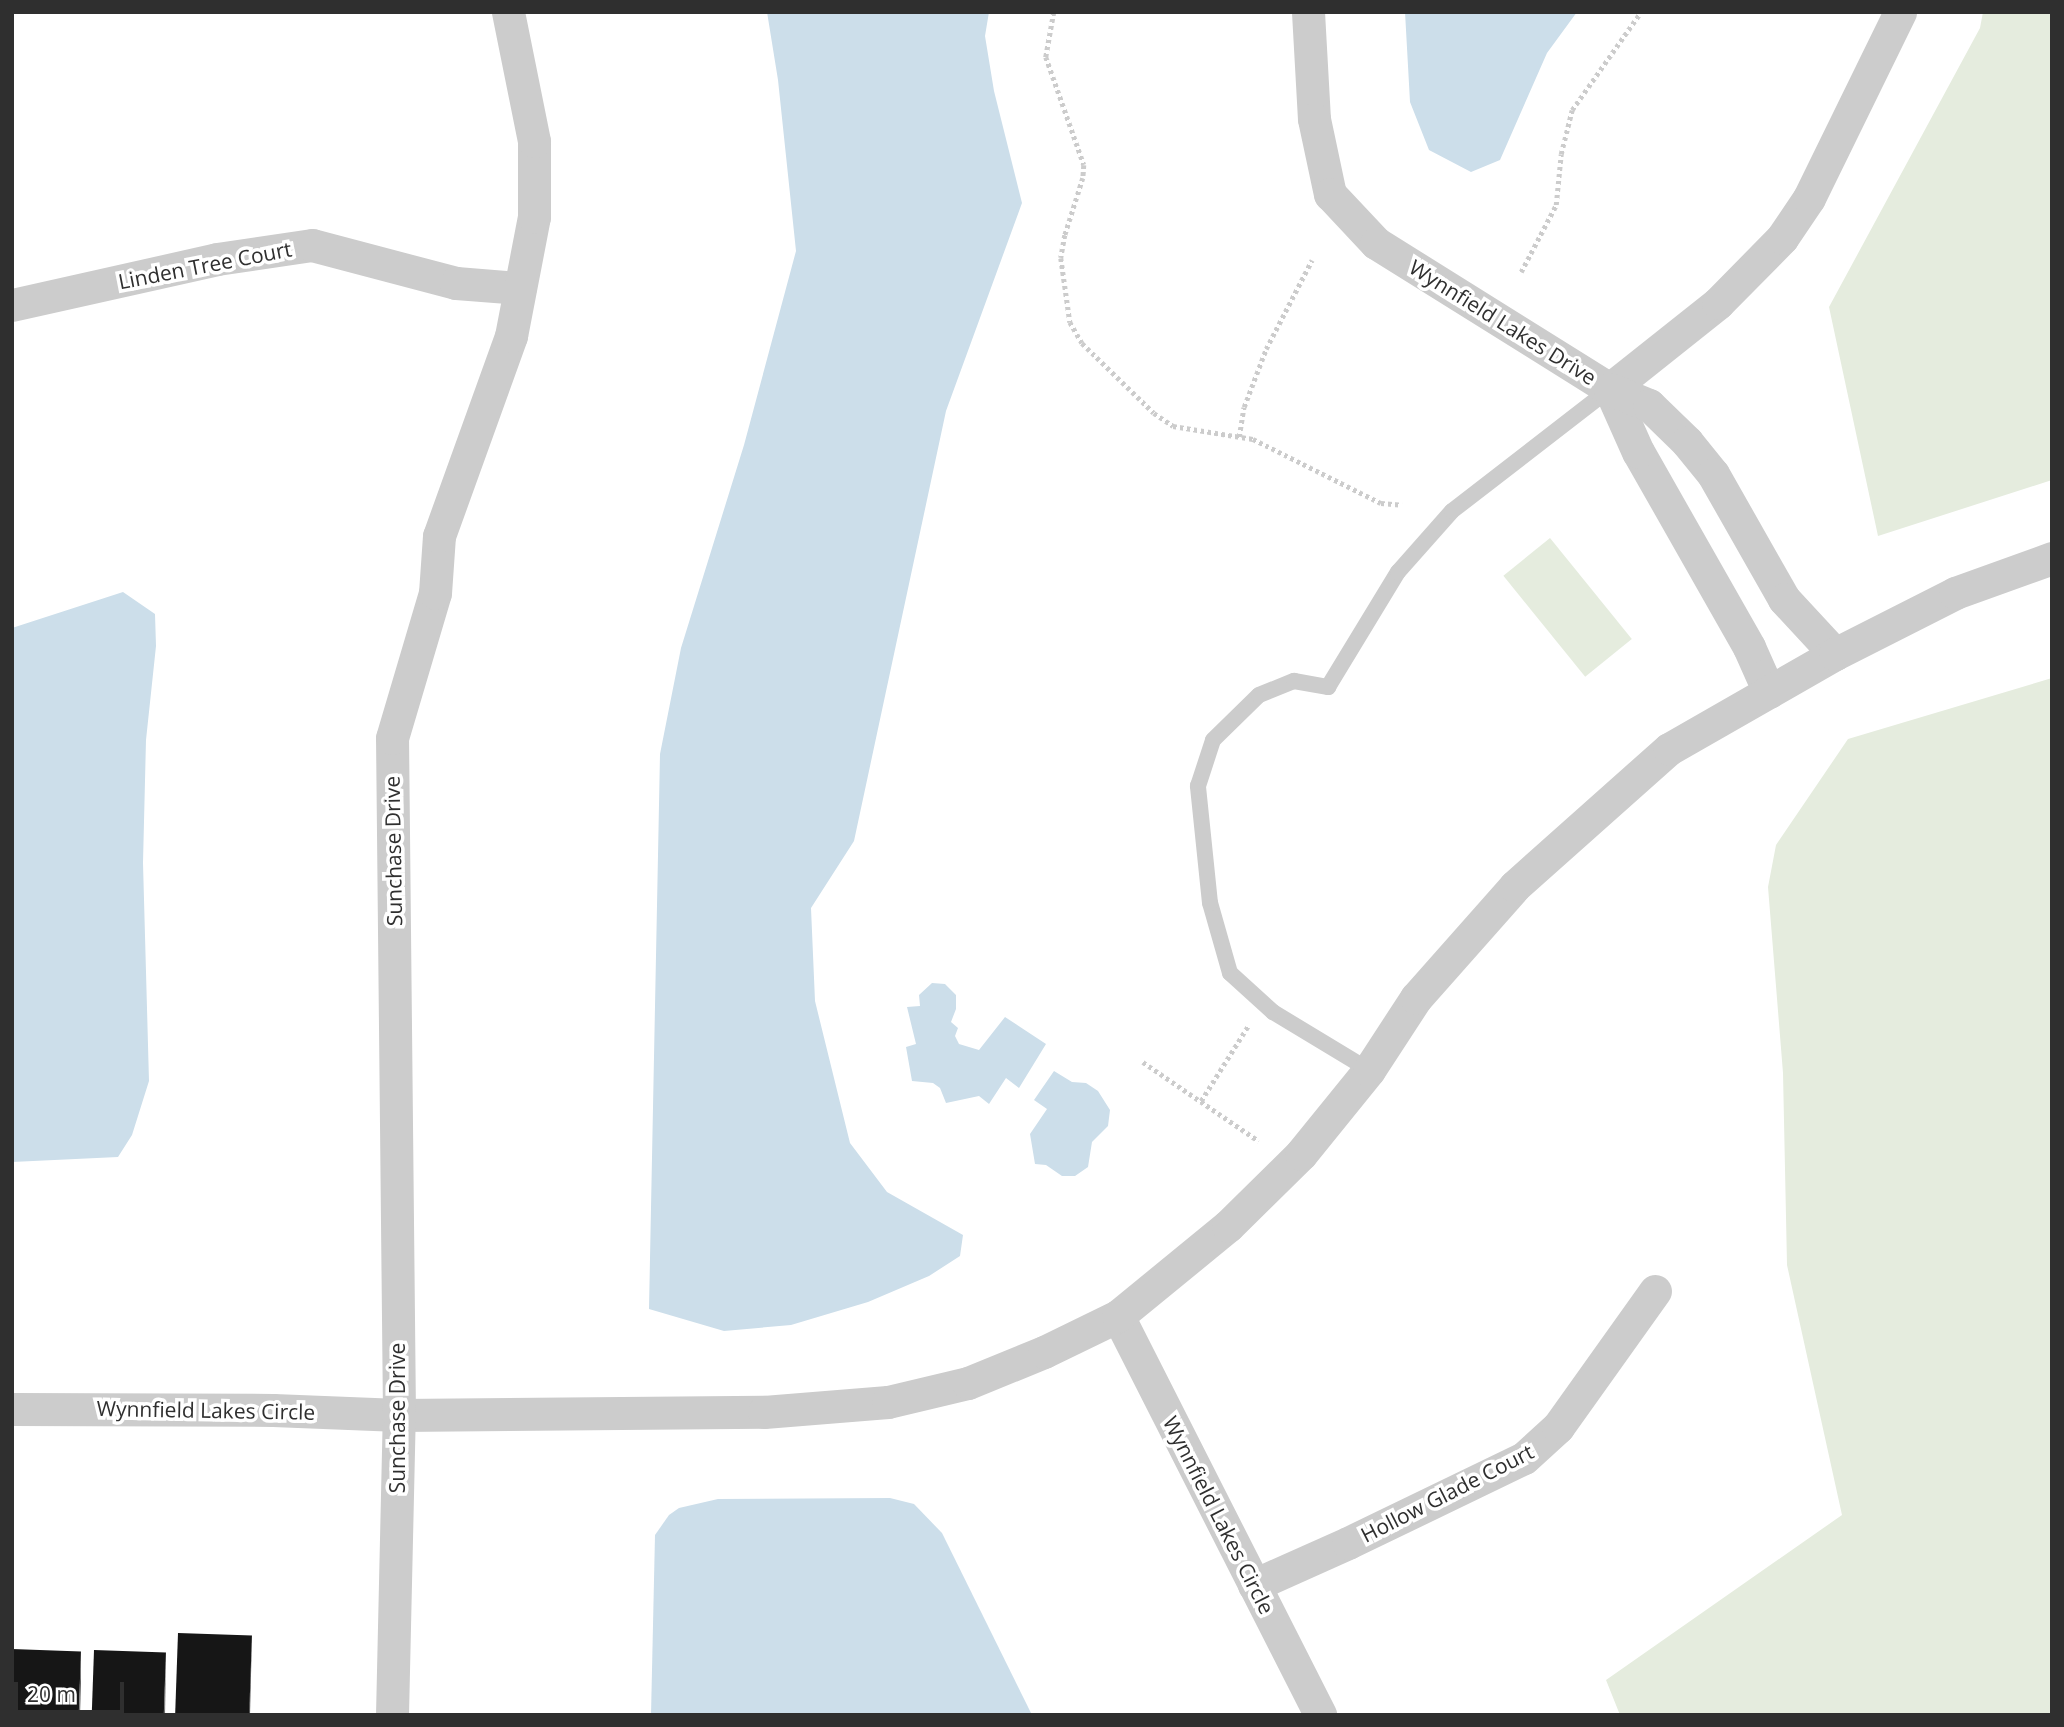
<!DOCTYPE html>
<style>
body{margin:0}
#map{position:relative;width:2064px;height:1727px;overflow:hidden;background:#fff;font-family:"Open Sans",sans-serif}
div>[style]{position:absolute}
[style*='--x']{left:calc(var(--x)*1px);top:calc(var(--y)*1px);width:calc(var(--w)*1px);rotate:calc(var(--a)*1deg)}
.green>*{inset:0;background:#e5ecde;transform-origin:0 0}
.water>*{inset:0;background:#ccdeea}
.path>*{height:4.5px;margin-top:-2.25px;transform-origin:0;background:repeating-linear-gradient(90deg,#ccc 0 3.5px,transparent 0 7px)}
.service>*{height:16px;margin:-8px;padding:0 8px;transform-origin:8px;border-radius:8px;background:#ccc}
.minor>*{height:33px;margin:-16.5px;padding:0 16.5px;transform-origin:16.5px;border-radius:16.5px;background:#ccc}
.shaded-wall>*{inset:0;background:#5c5c5c}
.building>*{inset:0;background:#161616;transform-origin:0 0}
span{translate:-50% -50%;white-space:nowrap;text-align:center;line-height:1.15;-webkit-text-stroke:7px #fff;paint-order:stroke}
.street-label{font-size:21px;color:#2f2f2f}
.frame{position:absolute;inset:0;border:14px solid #2f2f2f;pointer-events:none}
.scale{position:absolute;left:14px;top:1682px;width:110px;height:32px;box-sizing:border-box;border:4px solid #2f2f2f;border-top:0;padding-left:9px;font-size:21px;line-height:24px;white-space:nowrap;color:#2f2f2f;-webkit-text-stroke:5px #fff;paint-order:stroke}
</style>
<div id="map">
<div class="green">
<div style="clip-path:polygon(1983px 12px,2052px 12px,2052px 480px,1878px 536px,1829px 307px,1980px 28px)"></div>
<div style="left:1550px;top:538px;width:130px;height:60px;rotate:51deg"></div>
<div style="clip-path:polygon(2052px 678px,2052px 1715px,1620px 1715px,1606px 1680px,1842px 1515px,1787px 1265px,1783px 1073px,1768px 887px,1776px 845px,1848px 739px)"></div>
</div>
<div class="water">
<div style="clip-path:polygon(767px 12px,989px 12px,985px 36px,994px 91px,1022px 203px,946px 411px,854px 841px,811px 908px,815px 1001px,850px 1143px,887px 1192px,963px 1235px,960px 1256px,929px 1276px,868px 1302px,791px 1325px,724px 1331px,649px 1309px,660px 754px,681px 648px,744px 445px,796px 251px,778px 80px)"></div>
<div style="clip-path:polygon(1405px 12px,1577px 12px,1547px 53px,1500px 160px,1471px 172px,1429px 150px,1410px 102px)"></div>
<div style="clip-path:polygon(123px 592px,155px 614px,156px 646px,146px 740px,143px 863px,149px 1081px,132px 1135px,118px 1157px,12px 1162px,12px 628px)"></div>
<div style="clip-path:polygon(932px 983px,945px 984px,956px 995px,956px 1009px,951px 1022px,958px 1028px,955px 1036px,959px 1044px,979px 1050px,1005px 1017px,1046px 1044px,1019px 1088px,1006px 1078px,989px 1104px,979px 1096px,946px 1103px,940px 1088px,933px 1083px,912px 1081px,906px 1047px,916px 1044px,907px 1007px,920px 1006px,919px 995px)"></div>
<div style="clip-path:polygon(1054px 1071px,1072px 1082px,1086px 1083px,1098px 1091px,1110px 1110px,1108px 1126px,1092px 1142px,1088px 1167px,1075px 1176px,1062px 1176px,1046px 1165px,1035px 1164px,1030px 1134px,1047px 1109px,1034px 1100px)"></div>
<div style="clip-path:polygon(890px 1498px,914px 1504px,942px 1533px,1032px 1715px,651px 1715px,655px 1535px,669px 1515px,679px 1508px,718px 1499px)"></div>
</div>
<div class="path">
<div style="--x:1054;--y:12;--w:46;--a:100.1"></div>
<div style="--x:1046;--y:57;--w:114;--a:70.6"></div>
<div style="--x:1084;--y:165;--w:13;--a:94"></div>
<div style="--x:1083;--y:178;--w:60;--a:107.5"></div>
<div style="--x:1065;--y:235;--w:23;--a:100"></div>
<div style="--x:1061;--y:258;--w:65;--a:82"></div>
<div style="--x:1070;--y:322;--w:24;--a:60"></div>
<div style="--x:1082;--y:343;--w:100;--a:44.2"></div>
<div style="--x:1154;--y:413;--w:23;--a:34"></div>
<div style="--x:1173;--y:426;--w:81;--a:9.2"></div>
<div style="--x:1253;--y:439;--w:143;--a:26.6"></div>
<div style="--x:1381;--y:503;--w:21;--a:5"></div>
<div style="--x:1521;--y:272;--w:76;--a:-62.4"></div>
<div style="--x:1556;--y:205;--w:51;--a:-84.4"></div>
<div style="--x:1561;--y:154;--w:45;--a:-76"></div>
<div style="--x:1572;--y:110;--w:120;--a:-54.9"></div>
<div style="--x:1239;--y:437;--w:30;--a:-81"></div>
<div style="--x:1244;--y:407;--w:62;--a:-69.2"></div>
<div style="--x:1266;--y:349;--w:100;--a:-62.7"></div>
<div style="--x:1143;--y:1062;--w:140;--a:34.3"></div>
<div style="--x:1201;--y:1101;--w:89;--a:-57.9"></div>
</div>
<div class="service">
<div style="--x:1369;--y:1070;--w:112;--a:-148.9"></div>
<div style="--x:1273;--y:1012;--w:58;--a:-137.8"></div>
<div style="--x:1230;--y:973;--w:73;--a:-105.9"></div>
<div style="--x:1210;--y:903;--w:118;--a:-95.9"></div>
<div style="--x:1198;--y:786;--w:48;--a:-71.9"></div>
<div style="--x:1213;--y:740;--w:64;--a:-44.4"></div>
<div style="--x:1259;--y:695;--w:38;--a:-22"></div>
<div style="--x:1294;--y:681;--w:35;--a:10"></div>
<div style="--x:1328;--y:687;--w:135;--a:-58.7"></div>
<div style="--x:1398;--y:572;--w:81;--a:-48.5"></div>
<div style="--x:1452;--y:511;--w:200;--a:-37.7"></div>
</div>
<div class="minor">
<div style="--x:1308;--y:12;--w:107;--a:86.8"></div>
<div style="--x:1314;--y:119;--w:77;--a:78"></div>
<div style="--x:1330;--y:194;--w:67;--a:46.8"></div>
<div style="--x:1376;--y:243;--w:276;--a:32"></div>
<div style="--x:1610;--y:389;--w:138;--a:-38.5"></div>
<div style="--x:1718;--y:303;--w:91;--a:-45.4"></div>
<div style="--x:1782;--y:238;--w:48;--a:-56"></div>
<div style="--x:1809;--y:198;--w:207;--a:-63.9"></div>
<div style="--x:12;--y:305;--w:210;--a:-12.6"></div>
<div style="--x:217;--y:259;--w:96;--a:-8.4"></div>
<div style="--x:312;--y:245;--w:149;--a:14.8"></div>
<div style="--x:456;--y:283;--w:64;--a:4.5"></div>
<div style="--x:1769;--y:692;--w:49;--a:-114"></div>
<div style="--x:1749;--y:647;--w:224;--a:-119.6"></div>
<div style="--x:1638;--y:452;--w:69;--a:-114"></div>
<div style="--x:1610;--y:389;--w:42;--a:22.3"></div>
<div style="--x:1649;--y:405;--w:53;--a:44.2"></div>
<div style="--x:1687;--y:442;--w:41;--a:50.9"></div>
<div style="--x:1713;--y:474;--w:144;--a:60.4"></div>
<div style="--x:1784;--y:599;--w:75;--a:47.2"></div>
<div style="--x:1118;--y:1316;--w:447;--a:63.1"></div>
<div style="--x:12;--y:1409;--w:261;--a:0.2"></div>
<div style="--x:273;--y:1410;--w:126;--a:2.3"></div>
<div style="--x:399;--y:1415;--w:365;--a:-0.5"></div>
<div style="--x:764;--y:1412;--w:124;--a:-4.6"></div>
<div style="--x:888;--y:1402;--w:82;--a:-13.4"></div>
<div style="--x:968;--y:1383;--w:82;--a:-22.2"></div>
<div style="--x:1044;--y:1352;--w:82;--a:-25.9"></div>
<div style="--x:1118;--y:1316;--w:142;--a:-39.3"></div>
<div style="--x:1228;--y:1226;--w:103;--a:-44.6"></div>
<div style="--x:1301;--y:1154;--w:108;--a:-51"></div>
<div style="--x:1369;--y:1070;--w:86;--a:-56.9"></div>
<div style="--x:1416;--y:998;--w:149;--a:-48.5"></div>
<div style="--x:1515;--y:886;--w:206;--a:-41.7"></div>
<div style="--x:1669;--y:749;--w:191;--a:-29.8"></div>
<div style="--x:1835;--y:654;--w:135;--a:-26.9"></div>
<div style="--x:1955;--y:593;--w:103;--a:-19.8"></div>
<div style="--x:1254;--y:1585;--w:103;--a:-24.1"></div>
<div style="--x:1348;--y:1543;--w:195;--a:-25.8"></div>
<div style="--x:1524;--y:1458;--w:46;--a:-42.4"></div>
<div style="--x:1558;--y:1427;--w:167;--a:-54.5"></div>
<div style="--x:392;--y:1715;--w:300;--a:-88.7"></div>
<div style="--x:399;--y:1415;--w:677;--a:-90.59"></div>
<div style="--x:392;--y:738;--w:151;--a:-73.5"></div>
<div style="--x:435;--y:593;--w:57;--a:-86"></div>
<div style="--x:439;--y:536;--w:213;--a:-70.2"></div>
<div style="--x:511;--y:336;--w:121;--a:-79.1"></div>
<div style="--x:534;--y:217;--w:76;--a:-90"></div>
<div style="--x:534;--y:141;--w:132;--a:-101.4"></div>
</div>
<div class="shaded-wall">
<div style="clip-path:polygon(252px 1635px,250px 1715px,249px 1715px)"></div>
<div style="clip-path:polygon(81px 1652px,81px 1681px,80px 1715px,79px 1715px)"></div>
<div style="clip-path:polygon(166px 1652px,165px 1715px,164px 1715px)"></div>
</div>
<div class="building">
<div style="left:178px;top:1633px;width:74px;height:82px;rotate:2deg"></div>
<div style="left:12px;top:1649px;width:69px;height:66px;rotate:2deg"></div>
<div style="left:94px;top:1650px;width:72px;height:65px;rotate:2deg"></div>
</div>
<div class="street-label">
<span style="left:205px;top:265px;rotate:-11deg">Linden Tree Court</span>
<span style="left:1503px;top:322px;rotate:32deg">Wynnfield Lakes Drive</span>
<span style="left:393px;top:851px;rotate:-91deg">Sunchase Drive</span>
<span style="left:206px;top:1410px;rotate:1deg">Wynnfield Lakes Circle</span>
<span style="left:397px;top:1418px;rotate:-90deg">Sunchase Drive</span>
<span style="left:1447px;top:1493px;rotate:-27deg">Hollow Glade Court</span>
<span style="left:1219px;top:1515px;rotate:63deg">Wynnfield Lakes Circle</span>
</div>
<div class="frame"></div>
<div class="scale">20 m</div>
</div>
